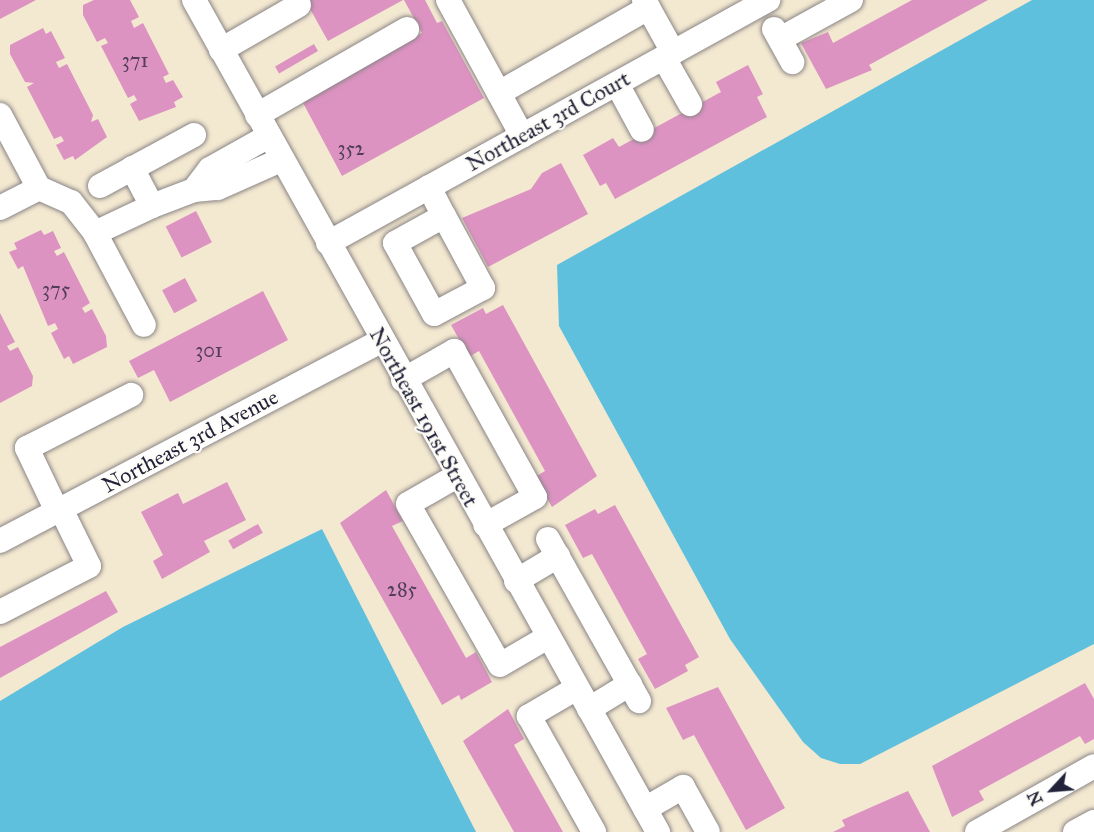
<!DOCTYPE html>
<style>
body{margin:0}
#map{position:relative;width:1094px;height:832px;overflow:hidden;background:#f3e8d0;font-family:"IM FELL Great Primer",serif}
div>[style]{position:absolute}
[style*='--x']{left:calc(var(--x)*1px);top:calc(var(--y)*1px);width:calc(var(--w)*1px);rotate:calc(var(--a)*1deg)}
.water>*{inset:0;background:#5ec0dd}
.building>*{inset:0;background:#dd93c2;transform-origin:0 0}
.roads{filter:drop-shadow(0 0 2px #8a8586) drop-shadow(0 0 2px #8a8586)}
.minor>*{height:24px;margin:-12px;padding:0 12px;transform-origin:12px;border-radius:12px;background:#fff}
span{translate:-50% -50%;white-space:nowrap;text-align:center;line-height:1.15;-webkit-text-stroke:4.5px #fdfcf7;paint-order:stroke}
.number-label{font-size:20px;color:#513e5d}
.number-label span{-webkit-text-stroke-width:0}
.street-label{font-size:22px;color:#22223b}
.north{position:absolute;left:1022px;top:760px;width:60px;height:60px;-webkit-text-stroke:4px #fdfcf7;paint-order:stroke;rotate:244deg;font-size:16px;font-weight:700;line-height:24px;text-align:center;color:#22223b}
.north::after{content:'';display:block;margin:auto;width:21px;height:27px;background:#22223b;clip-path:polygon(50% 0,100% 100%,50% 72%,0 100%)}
</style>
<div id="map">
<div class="water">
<div style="clip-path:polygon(1032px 0,1094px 0,1094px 644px,860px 764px,840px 764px,821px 758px,803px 742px,730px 639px,559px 326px,557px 265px)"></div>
<div style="clip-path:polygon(322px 529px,476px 832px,0 832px,0 701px,123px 627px)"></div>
</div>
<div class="building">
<div style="clip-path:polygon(0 0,36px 0,0 19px)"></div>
<div style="clip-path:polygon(94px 0,130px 0,139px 17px,131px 21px,134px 28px,143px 23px,169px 74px,163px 77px,166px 83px,173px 80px,183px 97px,174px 102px,176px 107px,139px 121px,130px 104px,137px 100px,134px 95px,128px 98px,101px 46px,108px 43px,105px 38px,97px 42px,83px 15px,83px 5px)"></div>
<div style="clip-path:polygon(305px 0,403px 0,328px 41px)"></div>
<div style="clip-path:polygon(404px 0,425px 0,437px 23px,442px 21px,484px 98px,342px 176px,301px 99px,422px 33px)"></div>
<div style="clip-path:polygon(912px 0,988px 0,869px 65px,872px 70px,826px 89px,801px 43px,828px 32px,833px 43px)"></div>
<div style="clip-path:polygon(43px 28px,46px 34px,51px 31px,65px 58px,56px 62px,59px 68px,67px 64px,93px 115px,91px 122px,98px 119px,107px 137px,75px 160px,73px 156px,64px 160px,56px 145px,64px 141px,61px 136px,54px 139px,27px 87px,34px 83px,25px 82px,10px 54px,10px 45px)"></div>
<div style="left:314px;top:44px;width:8px;height:45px;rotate:60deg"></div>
<div style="clip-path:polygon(748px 65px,763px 94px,757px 97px,767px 117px,615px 199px,606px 183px,600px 186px,583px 155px,613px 138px,619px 147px,721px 92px,716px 82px)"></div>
<div style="clip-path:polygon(561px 163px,588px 214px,488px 267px,462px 218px,531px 189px,542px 173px)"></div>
<div style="left:196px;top:211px;width:35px;height:34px;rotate:63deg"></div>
<div style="clip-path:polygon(41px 230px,44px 235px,53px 231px,61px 248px,54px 251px,57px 256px,64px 252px,90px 303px,82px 308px,85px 313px,92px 309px,106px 336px,107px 347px,73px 364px,69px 356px,64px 359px,51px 333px,58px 329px,55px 323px,48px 326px,23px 266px,18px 269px,9px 252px,17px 249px,14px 243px)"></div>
<div style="left:185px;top:278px;width:26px;height:26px;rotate:62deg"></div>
<div style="clip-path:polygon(263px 291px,288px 340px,170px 402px,154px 370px,138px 378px,129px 361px)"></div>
<div style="clip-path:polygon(503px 305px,597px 476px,552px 507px,535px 477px,545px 471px,479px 351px,469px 357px,451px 325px,483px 308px,486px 314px)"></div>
<div style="clip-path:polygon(0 313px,15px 342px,7px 346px,10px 351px,18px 347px,33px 376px,32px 386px,0 403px)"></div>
<div style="clip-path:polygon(227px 482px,246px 520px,204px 541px,210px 552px,162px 579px,153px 561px,163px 555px,141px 512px,178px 493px,183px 504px)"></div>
<div style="clip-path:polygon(386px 490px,403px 521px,392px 526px,466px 658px,476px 652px,492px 682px,461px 700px,459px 695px,442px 705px,340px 523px)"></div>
<div style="clip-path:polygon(615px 505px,699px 657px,685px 665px,688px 671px,655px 689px,638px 659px,647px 654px,592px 554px,583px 558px,565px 525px,595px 509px,598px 514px)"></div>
<div style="left:258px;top:524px;width:10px;height:34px;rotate:61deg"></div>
<div style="clip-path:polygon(106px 591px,118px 612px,0 678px,0 647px)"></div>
<div style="clip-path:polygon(1085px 683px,1094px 699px,1094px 739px,1085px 744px,1080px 736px,979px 791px,984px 800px,952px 817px,932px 766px)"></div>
<div style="clip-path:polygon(718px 687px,785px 808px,746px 830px,694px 735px,683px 740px,666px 708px)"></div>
<div style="clip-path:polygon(508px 709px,524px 739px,514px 745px,563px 832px,514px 832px,463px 741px)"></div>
<div style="clip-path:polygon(908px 791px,930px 832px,833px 832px,845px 826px,842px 820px)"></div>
</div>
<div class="roads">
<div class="minor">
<div style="--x:194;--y:0;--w:953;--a:60.85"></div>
<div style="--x:448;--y:0;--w:155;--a:61.4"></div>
<div style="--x:644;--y:0;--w:60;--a:60.9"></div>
<div style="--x:774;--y:29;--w:38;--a:61"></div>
<div style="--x:780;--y:39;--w:81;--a:-28.8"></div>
<div style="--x:221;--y:50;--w:90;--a:-30"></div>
<div style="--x:664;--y:58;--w:53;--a:60.5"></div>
<div style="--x:617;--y:84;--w:52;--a:61.5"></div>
<div style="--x:499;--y:93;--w:172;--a:-29.7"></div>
<div style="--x:0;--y:115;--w:83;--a:61.9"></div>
<div style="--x:257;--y:115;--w:173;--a:-29.8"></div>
<div style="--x:132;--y:168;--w:43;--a:62.2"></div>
<div style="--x:100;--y:186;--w:107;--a:-28.5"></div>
<div style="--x:429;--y:187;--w:33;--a:63"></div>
<div style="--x:444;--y:216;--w:82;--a:61.6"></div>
<div style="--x:483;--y:288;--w:55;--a:152"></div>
<div style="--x:434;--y:314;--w:81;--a:-118.8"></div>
<div style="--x:395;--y:243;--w:56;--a:-28.9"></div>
<div style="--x:194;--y:190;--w:26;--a:-53"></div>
<div style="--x:210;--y:169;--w:68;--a:-29.2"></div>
<div style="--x:0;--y:208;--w:44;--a:-27.1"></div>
<div style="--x:39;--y:188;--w:35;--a:24"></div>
<div style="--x:71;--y:202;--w:39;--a:52"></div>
<div style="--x:95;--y:233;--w:104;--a:62"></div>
<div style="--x:95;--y:233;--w:63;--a:-25.3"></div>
<div style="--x:152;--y:206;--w:45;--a:-20.9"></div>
<div style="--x:194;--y:190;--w:24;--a:-5"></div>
<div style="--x:218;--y:188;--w:69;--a:-24"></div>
<div style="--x:328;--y:243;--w:503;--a:-28.91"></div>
<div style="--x:403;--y:380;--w:59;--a:-29.6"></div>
<div style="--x:454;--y:351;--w:167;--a:61"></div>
<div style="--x:535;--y:497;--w:57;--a:150.8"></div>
<div style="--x:457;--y:476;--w:56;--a:150.3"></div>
<div style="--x:408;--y:504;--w:185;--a:60.3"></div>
<div style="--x:500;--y:665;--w:56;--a:-30.3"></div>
<div style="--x:57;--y:511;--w:70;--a:-115.5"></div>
<div style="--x:27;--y:448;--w:117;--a:-27"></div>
<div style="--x:548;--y:539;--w:186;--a:60.7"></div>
<div style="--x:0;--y:541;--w:430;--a:-27.7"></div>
<div style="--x:516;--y:581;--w:49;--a:-30.8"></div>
<div style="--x:0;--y:612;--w:100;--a:-27.3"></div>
<div style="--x:89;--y:566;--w:64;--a:-116.2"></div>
<div style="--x:577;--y:688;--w:56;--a:149.7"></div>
<div style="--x:529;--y:716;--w:133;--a:60.7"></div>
<div style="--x:589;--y:709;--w:48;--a:-31.4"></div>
<div style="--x:645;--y:809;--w:44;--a:-30.1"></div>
<div style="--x:683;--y:787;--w:51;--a:60.9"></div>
<div style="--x:977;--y:832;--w:134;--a:-29.4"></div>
<div style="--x:1075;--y:832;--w:21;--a:-28"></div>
</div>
</div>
<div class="number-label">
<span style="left:135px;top:60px">371</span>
<span style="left:351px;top:148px">352</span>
<span style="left:56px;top:289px">375</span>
<span style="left:209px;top:350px">301</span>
<span style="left:402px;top:589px">285</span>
</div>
<div class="street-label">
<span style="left:548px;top:121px;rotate:-29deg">Northeast 3rd Court</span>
<span style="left:424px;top:417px;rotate:61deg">Northeast 191st Street</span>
<span style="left:190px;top:441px;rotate:-28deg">Northeast 3rd Avenue</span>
</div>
<div class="north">N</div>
</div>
